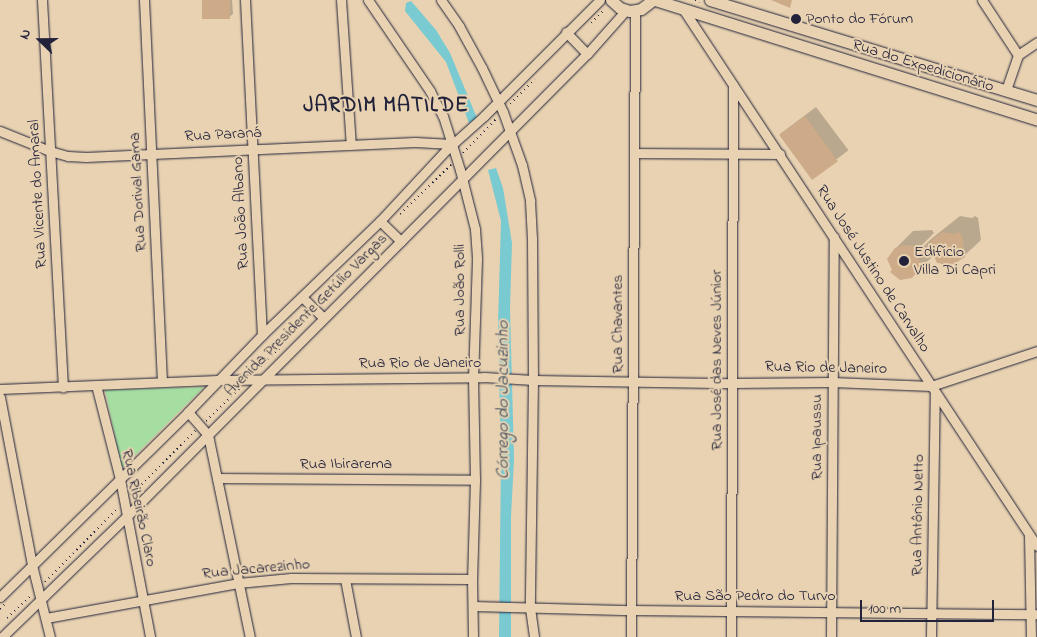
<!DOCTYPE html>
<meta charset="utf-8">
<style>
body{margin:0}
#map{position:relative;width:1037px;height:637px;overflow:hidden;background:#e8d2b1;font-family:"Indie Flower",sans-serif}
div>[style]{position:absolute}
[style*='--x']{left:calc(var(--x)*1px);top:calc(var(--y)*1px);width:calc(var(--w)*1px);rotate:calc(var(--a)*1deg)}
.green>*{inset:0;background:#a6dea2}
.water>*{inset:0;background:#79cad1}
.shadow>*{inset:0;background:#0003;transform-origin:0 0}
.building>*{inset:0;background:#cdab88;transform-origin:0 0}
.path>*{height:2px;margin-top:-1px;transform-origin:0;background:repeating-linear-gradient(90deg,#22223b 0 1px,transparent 0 5px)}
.roads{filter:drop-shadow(0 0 1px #22223b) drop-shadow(0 0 1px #22223b)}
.minor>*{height:9px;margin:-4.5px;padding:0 4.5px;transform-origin:4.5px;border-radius:4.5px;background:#e8d2b1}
.major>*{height:11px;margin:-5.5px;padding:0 5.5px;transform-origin:5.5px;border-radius:5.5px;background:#e8d2b1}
.dots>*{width:14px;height:14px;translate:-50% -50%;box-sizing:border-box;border:2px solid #e8d2b1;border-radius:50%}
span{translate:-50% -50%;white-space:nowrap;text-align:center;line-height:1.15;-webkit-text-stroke:4px #e8d2b1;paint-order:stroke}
.poi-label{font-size:16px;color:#22223b}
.left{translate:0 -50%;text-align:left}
.street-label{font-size:16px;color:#22223b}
.water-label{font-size:18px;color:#334459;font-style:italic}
.district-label{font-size:21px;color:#22223b;font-weight:700;letter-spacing:1px}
.north{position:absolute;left:15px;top:15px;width:50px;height:50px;-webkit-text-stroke:4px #e8d2b1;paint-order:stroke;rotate:292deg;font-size:14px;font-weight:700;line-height:20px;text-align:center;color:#22223b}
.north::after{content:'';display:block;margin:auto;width:18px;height:22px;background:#22223b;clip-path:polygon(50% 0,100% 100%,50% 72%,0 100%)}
.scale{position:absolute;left:860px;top:600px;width:134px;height:22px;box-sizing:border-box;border:2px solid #22223b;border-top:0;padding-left:6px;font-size:15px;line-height:18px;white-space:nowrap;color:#22223b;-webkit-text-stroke:4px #e8d2b1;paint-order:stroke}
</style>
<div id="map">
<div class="green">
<div style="clip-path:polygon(204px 387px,122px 468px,105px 390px)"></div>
</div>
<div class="water">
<div style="clip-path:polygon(411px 1px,436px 30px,450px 53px,477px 118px,469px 123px,446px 62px,405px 11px,406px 3px)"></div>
<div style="clip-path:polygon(496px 168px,503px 188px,512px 243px,510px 308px,514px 459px,511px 517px,511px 637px,499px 637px,501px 458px,498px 324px,501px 221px,488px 170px)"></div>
</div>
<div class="shadow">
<div style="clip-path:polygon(203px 0,232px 0,233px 14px,229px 17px)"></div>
<div style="left:816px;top:107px;width:54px;height:45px;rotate:53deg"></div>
<div style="clip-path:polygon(960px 216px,972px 218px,975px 216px,978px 218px,981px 240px,964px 256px,948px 264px,941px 264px,935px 254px,921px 268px,893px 270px,896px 248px,913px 231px,932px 230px,934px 233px,909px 258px,910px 260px,931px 239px)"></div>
</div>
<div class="building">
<div style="left:202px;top:0;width:28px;height:19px"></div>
<div style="clip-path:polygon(771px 0,792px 0,790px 8px)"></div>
<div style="left:805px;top:116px;width:56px;height:32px;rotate:54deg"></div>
<div style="clip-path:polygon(943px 232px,954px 234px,958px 232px,962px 235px,965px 257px,954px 264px,937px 263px,930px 248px,930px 241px)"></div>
<div style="clip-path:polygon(904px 245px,916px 246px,918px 251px,914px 255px,922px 263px,921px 268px,912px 278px,900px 280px,890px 272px,892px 270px,887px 259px,895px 248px)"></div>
</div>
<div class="path">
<div style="--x:695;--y:0;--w:5;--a:22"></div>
<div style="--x:591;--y:23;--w:20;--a:-45"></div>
<div style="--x:510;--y:104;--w:35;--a:-45"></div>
<div style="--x:463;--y:153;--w:47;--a:-45.9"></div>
<div style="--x:400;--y:214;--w:71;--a:-43.9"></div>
<div style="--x:257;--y:370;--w:40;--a:-44"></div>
<div style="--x:206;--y:421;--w:47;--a:-44.1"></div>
<div style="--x:131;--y:495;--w:91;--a:-45"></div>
<div style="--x:45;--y:582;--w:103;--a:-45.4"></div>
<div style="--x:0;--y:609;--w:6;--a:-45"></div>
<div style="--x:7;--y:618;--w:33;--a:-43"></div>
</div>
<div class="roads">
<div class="minor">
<div style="--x:42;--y:0;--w:388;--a:86.9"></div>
<div style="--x:144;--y:0;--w:382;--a:87.3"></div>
<div style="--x:245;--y:0;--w:335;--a:87.1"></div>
<div style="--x:341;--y:0;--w:145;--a:86.1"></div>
<div style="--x:368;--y:0;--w:110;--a:55.7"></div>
<div style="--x:430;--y:91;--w:28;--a:63"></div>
<div style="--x:443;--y:116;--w:57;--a:72.5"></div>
<div style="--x:460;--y:170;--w:61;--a:75.7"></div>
<div style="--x:475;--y:229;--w:30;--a:86"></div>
<div style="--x:477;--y:259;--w:118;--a:91.9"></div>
<div style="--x:473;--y:377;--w:103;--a:88.9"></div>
<div style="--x:475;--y:480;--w:99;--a:91.7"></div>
<div style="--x:472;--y:579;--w:58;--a:89"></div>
<div style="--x:441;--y:0;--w:32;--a:55"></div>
<div style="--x:459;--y:26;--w:48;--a:61.3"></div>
<div style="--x:482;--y:68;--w:49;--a:64.5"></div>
<div style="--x:503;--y:112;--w:56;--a:70.3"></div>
<div style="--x:522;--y:165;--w:37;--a:77"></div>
<div style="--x:530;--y:201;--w:37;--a:87"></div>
<div style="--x:532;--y:238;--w:142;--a:89.6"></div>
<div style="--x:533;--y:380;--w:228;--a:90.8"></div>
<div style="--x:530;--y:608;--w:29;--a:82"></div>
<div style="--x:982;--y:0;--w:66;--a:56.8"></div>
<div style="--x:683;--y:9;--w:643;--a:56.61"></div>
<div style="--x:566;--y:32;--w:30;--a:46"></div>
<div style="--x:1006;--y:90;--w:37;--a:-71"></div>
<div style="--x:1018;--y:55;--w:23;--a:-34"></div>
<div style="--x:0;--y:131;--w:54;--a:21.8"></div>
<div style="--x:50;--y:151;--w:19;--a:16"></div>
<div style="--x:68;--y:156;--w:18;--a:3"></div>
<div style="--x:86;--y:157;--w:329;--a:-2.6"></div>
<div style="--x:415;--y:142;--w:37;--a:3"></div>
<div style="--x:634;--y:153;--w:146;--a:0.4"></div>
<div style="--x:380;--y:221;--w:29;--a:44"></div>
<div style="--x:302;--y:297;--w:30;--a:44"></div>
<div style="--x:96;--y:385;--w:97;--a:75.7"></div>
<div style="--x:120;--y:479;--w:161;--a:79.2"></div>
<div style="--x:0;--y:389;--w:218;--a:-2.4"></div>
<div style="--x:218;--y:380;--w:266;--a:-0.6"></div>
<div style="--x:484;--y:377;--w:49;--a:3.5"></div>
<div style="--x:533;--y:380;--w:199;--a:0.9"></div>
<div style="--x:732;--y:383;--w:100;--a:-0.6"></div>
<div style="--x:832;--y:382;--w:99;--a:2.3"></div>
<div style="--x:931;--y:386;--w:112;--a:-18.3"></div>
<div style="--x:0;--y:397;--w:171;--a:79.2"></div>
<div style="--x:32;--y:565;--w:74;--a:76"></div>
<div style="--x:188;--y:412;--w:30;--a:49"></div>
<div style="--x:208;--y:435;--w:206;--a:78.3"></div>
<div style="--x:217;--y:478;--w:258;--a:0.4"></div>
<div style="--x:1029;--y:535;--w:102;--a:88.9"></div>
<div style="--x:345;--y:579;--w:59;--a:79.3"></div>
<div style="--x:0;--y:597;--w:264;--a:-44.5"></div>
<div style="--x:188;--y:412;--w:107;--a:-46.1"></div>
<div style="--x:262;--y:335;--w:164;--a:-44"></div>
<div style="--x:380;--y:221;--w:97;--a:-47.1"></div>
<div style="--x:446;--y:150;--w:51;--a:-41.8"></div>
<div style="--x:484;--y:116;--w:164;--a:-45"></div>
<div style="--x:473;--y:606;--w:158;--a:1.5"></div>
<div style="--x:631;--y:610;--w:406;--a:0.6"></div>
<div style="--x:46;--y:618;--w:195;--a:-10.3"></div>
<div style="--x:238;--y:583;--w:53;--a:-5.4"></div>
<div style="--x:291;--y:578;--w:181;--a:0.3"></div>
<div style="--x:2;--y:637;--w:173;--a:-44.1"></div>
<div style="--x:126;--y:517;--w:390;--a:-45.1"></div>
<div style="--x:401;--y:241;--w:264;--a:-45.2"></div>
<div style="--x:587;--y:54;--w:59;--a:-48.4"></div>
<div style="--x:631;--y:637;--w:627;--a:-89.63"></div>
<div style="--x:731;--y:637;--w:552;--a:-89.79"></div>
<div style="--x:831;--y:637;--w:400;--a:-89.6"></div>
<div style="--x:931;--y:637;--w:243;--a:-89.1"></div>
</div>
<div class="major">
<div style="--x:611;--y:0;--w:12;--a:42"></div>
<div style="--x:620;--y:8;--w:10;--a:17"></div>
<div style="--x:630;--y:11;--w:11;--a:-10"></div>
<div style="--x:641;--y:9;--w:15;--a:-37"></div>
<div style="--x:655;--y:0;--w:400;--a:17.4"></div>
<div style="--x:710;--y:0;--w:342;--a:17"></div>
</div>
</div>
<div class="dots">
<div style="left:796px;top:19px;background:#22223b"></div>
<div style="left:904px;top:261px;background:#22223b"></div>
</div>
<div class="poi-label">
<span class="left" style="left:806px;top:19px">Ponto do Fórum</span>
<span class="left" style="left:914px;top:261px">Edifício<br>Villa Di Capri</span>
</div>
<div class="street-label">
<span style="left:923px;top:66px;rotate:17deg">Rua do Expedicionário</span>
<span style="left:223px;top:135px;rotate:-3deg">Rua Paraná</span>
<span style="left:138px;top:192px;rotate:-93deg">Rua Dorival Gama</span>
<span style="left:38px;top:194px;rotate:-93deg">Rua Vicente do Amaral</span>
<span style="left:241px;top:213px;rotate:-93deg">Rua João Albano</span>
<span style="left:873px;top:269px;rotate:57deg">Rua José Justino de Carvalho</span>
<span style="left:460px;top:290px;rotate:-90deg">Rua João Rolli</span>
<span style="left:306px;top:315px;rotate:-45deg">Avenida Presidente Getúlio Vargas</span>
<span style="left:618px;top:324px;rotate:-90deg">Rua Chavantes</span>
<span style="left:717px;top:360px;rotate:-90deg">Rua José das Neves Júnior</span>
<span style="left:420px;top:363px">Rua Rio de Janeiro</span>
<span style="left:826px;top:368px;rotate:1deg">Rua Rio de Janeiro</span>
<span style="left:817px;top:437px;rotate:-90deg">Rua Ipaussu</span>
<span style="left:346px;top:464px">Rua Ibirarema</span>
<span style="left:139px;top:508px;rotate:78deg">Rua Ribeirão Claro</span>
<span style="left:918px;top:515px;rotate:-89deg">Rua Antônio Netto</span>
<span style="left:256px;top:569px;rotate:-5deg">Rua Jacarezinho</span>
<span style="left:755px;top:596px">Rua São Pedro do Turvo</span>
</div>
<div class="water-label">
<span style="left:504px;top:400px;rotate:-90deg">Córrego do Jacuzinho</span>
</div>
<div class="district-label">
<span style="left:386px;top:106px">JARDIM MATILDE</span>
</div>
<div class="north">N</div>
<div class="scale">100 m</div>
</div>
